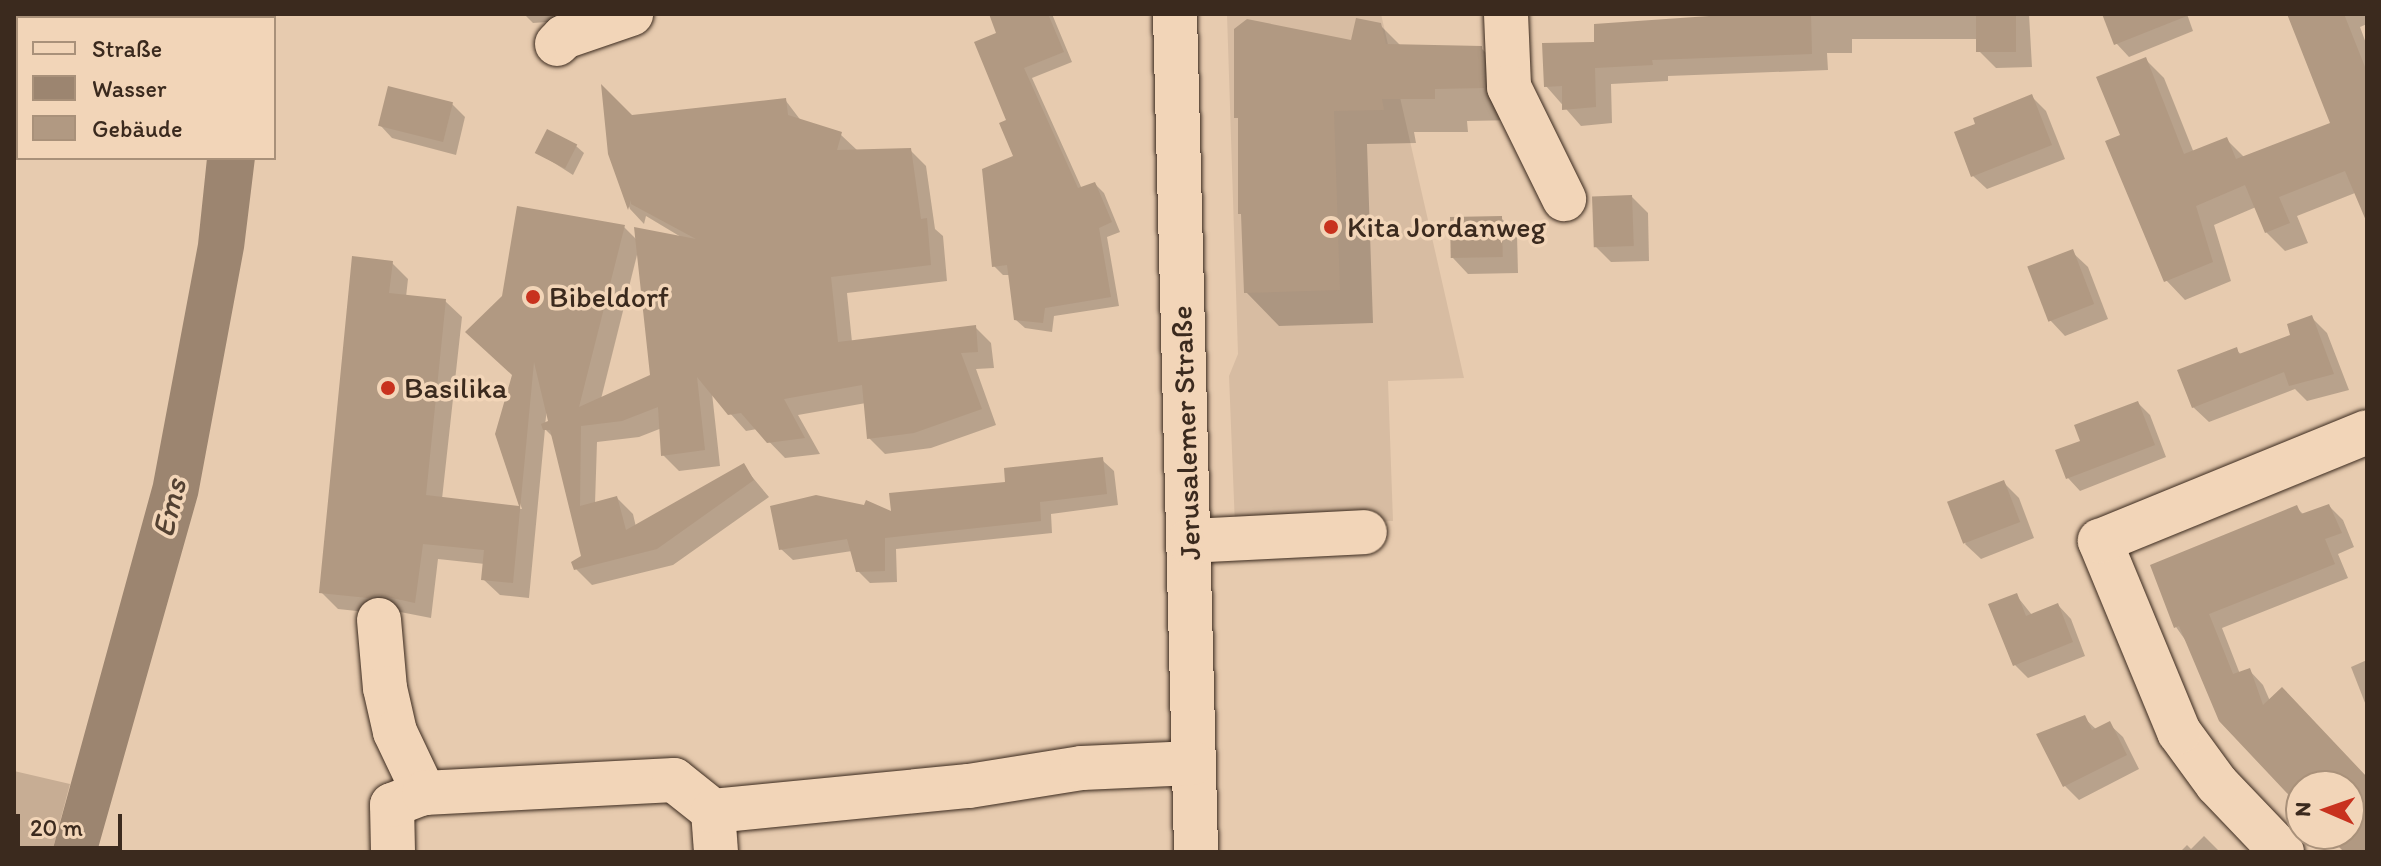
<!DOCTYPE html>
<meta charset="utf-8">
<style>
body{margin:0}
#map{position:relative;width:2381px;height:866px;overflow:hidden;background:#e7cbaf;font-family:Itim,sans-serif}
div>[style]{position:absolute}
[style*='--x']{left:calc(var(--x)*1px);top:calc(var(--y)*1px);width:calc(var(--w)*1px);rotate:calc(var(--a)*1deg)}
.built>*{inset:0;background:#d7bca2}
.green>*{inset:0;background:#c7ad94}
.water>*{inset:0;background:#9c8570}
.shadow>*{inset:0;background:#0003}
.building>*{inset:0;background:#b19982;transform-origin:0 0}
.roads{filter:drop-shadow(0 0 2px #3b2a1e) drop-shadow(0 0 2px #3b2a1e)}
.minor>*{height:44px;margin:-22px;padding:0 22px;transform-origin:22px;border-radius:22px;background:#f2d5b8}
.dots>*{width:22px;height:22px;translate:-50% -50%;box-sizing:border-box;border:4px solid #f2d5b8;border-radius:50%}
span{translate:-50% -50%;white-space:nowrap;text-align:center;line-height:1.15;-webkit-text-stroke:7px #f2d5b8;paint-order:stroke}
.poi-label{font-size:30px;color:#3b2a1e}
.left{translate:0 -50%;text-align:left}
.street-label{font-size:30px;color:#3b2a1e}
.water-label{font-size:32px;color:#534132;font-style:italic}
.frame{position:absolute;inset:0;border:16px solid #3b2a1e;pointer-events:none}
.legend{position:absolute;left:16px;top:16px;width:260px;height:144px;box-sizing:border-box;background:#f2d5b8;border:2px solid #a9917a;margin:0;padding:10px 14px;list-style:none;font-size:24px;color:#3b2a1e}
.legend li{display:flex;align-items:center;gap:16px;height:40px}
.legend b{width:40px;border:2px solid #a9917a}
.north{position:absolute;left:2285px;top:770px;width:80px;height:80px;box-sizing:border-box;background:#f2d5b8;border:2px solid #a9917a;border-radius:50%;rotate:272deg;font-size:22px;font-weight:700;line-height:32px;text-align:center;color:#3b2a1e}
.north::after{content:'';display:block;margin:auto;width:28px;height:36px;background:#c8321e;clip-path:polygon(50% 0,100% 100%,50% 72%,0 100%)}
.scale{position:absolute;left:16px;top:814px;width:106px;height:36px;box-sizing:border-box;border:4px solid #3b2a1e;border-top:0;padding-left:10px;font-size:24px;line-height:28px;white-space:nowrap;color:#3b2a1e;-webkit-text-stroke:6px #f2d5b8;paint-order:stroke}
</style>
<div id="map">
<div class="built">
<div style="clip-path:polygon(1227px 14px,1381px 14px,1464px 378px,1388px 381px,1393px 521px,1235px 526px,1229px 376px,1238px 354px)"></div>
</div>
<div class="green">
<div style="clip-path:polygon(14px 771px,70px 784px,52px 852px,14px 852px)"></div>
</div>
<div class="water">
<div style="clip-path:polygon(207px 158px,255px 158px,244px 248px,198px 495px,97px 852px,52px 852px,153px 484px,198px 244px)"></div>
</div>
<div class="shadow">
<div style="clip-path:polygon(524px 14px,614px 14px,604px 18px,533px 23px)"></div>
<div style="clip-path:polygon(991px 14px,1052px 14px,1072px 62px,1032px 78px,1082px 189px,1095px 184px,1104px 193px,1120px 232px,1107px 237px,1119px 306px,1054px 316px,1052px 332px,1025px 328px,1015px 319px,1010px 275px,1003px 275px,994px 266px,1016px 157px,999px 34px)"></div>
<div style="clip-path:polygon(1740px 14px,2029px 14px,2032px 67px,1996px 68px,1979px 51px,1979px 39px,1852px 39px,1852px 53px,1827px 53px,1828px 70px,1668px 76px,1668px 81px,1611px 84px,1612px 123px,1581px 126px,1546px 86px,1596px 43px)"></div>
<div style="clip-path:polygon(2104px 14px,2187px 14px,2193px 31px,2129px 57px,2116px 43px)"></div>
<div style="clip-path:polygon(2289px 14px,2367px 14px,2367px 24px,2360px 27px,2367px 46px,2367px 211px,2355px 193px,2297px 216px,2308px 243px,2285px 251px,2266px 232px,2256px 207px,2214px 225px,2231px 281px,2185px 300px,2166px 280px,2122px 136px,2145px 59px,2164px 78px,2194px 153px,2226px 139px,2245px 158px,2332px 125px)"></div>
<div style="clip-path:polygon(1380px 25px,1401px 46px,1481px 48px,1515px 81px,1517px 120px,1467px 121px,1468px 132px,1414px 132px,1416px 143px,1367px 144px,1373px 323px,1279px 326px,1246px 292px,1352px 43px)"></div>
<div style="clip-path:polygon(2032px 97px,2046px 111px,2065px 159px,1987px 189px,1973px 176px)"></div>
<div style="clip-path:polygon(evenodd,786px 101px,802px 122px,840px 134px,858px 151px,910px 150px,926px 166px,935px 229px,943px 236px,947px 281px,847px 293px,852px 342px,975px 327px,991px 343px,994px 368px,976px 369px,996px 425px,931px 448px,885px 454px,869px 438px,866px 403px,798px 415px,820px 454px,785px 458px,757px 429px,746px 431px,712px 393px,720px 466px,679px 471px,663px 455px,662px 428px,639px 437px,597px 442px,595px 504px,617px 498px,633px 514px,636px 527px,743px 466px,769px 497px,673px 565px,592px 585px,576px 569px,583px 557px,555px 439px,545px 429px,529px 598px,500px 595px,483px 579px,485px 564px,438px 559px,431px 618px,395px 611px,385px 614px,338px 609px,321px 592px,392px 263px,408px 279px,406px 297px,445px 301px,462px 317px,442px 499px,522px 509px,497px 434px,514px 376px,503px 297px,624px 227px,637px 240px,681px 237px,646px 216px,644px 224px,630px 209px,610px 154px,631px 117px,786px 101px,638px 251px,652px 376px,601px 399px,638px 251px,786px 101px,547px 409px,551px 422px,545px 425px,547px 409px)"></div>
<div style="clip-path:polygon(452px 104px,465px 117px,456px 155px,392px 138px,380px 125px)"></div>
<div style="clip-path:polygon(576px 146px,584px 153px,573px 175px,537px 152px)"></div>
<div style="clip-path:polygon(1632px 197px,1648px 213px,1649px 261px,1611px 262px,1595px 246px)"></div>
<div style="clip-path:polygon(1501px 218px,1517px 234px,1518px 273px,1468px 274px,1453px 258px)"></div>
<div style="clip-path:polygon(2072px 252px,2088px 267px,2108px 319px,2065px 336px,2050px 320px)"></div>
<div style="clip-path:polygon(2311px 317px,2327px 333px,2349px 390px,2307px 401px,2295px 389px,2209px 422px,2193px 407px,2236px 350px,2242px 355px,2293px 336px)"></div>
<div style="clip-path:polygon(2138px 403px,2150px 415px,2166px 457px,2080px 491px,2068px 478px,2058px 451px,2083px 442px)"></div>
<div style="clip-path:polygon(1102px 460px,1114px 471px,1118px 505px,1051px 514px,1052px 533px,896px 549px,897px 582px,870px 583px,858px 571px,852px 551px,793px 560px,781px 549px,893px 514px)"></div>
<div style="clip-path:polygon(2004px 483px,2019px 498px,2034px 538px,1981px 559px,1965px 544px)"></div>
<div style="clip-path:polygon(2329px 506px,2343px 520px,2354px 547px,2338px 554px,2348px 578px,2222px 628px,2240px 674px,2249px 670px,2263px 685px,2270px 701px,2367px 789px,2367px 852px,2348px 852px,2331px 834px,2349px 834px,2349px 786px,2301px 786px,2301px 803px,2176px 627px,2297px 508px,2304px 515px)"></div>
<div style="clip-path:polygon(2016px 595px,2032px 615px,2058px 605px,2071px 619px,2085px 656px,2028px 678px,2015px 665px)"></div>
<div style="clip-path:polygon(2367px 660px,2367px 708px,2351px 667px)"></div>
<div style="clip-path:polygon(2084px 718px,2097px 730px,2109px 724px,2123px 737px,2139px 769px,2079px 800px,2065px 786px,2039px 735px)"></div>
<div style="clip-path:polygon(2204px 836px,2220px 852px,2180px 852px,2187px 845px,2191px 849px)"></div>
</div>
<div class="building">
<div style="clip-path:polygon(989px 14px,1048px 14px,1064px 52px,1024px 68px,1078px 188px,1095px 182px,1112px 222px,1099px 228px,1111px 297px,1045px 308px,1043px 323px,1014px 320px,1007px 265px,992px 267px,982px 169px,1013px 156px,999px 123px,1006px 120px,974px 42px,996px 33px)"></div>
<div style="clip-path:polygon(1738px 14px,1811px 14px,1812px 54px,1652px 60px,1653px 65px,1595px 68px,1596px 107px,1562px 110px,1562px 86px,1544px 87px,1542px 43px,1594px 42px,1594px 24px)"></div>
<div style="left:1976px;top:14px;width:40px;height:38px"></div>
<div style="clip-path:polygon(2102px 14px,2187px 14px,2187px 16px,2114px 45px)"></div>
<div style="clip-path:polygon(2287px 14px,2344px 14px,2367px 72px,2367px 223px,2345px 171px,2279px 197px,2290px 223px,2265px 233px,2245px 185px,2196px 206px,2213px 262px,2164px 282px,2105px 141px,2120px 135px,2096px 77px,2146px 57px,2184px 154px,2227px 137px,2236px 159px,2330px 123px)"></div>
<div style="clip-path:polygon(1356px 18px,1381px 23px,1386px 44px,1482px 46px,1484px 88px,1435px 89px,1435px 99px,1382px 99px,1384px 110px,1334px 111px,1340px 290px,1244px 293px,1241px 214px,1238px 214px,1238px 118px,1234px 118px,1234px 29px,1247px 19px,1351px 40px)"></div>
<div style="clip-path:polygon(601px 84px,632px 115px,786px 98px,788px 115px,842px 132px,837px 150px,911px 148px,921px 219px,927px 218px,931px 265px,831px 277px,838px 342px,976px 325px,978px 352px,961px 353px,982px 409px,914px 433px,867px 439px,862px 385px,784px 399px,805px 438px,767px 443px,741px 413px,728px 415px,697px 377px,705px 450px,661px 456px,658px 407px,622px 421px,581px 426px,580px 506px,617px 496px,626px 530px,744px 463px,754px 480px,657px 549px,574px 570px,571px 562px,581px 556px,550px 430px,543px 430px,541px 424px,548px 421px,534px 362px,513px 583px,481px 580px,484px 550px,423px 544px,415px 603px,378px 595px,368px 598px,319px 593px,352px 256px,393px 261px,389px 293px,446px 299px,426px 495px,519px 506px,495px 434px,512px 375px,465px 332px,502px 296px,517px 206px,625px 225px,579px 407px,650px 375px,634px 227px,696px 239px,631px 204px,631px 200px,628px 210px,608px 154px)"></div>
<div style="left:388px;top:86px;width:67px;height:41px;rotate:14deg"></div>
<div style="clip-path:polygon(2032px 94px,2052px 145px,1971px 177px,1954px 132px,1975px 124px,1973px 118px)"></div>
<div style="left:547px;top:129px;width:34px;height:27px;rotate:27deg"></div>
<div style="left:1632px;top:195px;width:51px;height:40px;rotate:88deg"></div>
<div style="left:1502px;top:216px;width:41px;height:52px;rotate:89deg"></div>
<div style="left:2073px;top:249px;width:59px;height:49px;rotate:69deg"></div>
<div style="clip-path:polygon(2312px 315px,2334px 374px,2289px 386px,2284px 372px,2192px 408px,2177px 370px,2237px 347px,2239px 354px,2290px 335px,2287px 324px)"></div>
<div style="clip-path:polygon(2138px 401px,2155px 445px,2066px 479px,2055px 450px,2080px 441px,2074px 425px)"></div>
<div style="clip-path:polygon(1103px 457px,1107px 494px,1040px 502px,1041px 521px,885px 538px,885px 571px,856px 572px,847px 539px,779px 550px,770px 506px,816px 495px,864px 505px,866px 500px,891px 511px,889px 493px,1005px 482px,1004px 468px)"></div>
<div style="left:2004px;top:480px;width:45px;height:61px;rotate:69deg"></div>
<div style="clip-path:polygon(2329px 504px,2342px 533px,2325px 539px,2335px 564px,2209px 614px,2233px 674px,2250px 668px,2263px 705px,2282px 687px,2367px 777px,2367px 852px,2344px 852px,2326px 834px,2349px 834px,2349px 786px,2301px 786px,2301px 808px,2219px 721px,2179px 626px,2174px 628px,2150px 565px,2297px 505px,2301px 514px)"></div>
<div style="clip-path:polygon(2017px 593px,2026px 616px,2058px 603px,2073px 642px,2013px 666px,1988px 604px)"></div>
<div style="clip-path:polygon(2085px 715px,2092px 730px,2110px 721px,2127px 755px,2063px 787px,2036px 734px)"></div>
</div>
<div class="roads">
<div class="minor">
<div style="--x:1175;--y:14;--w:838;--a:88.56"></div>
<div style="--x:1506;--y:14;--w:73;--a:87.6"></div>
<div style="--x:1509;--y:87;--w:125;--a:63.8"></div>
<div style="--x:557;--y:44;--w:10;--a:-45"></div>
<div style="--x:564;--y:37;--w:71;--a:-18.9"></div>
<div style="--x:1189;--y:541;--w:176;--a:-2.9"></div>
<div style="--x:379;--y:620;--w:68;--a:85"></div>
<div style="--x:385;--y:688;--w:45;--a:77.2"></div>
<div style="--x:395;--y:732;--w:68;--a:64.6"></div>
<div style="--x:713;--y:811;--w:41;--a:85.8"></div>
<div style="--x:393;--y:852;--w:47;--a:-91.2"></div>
<div style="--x:392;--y:805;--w:34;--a:-21"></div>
<div style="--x:424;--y:793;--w:250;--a:-3"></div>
<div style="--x:674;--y:780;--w:50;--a:38.5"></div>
<div style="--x:713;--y:811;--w:257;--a:-5.6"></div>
<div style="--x:969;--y:786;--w:114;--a:-9.1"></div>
<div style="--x:1082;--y:768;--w:111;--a:-2.6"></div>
<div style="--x:2282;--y:852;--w:94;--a:-133.7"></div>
<div style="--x:2217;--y:784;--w:64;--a:-126.2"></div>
<div style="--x:2179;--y:732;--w:207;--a:-112.5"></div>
<div style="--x:2100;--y:541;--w:288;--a:-22.2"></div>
</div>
</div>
<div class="dots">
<div style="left:1331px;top:227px;background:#c8321e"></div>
<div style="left:533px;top:297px;background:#c8321e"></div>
<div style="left:388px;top:388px;background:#c8321e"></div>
</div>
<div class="poi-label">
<span class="left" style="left:1347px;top:227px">Kita Jordanweg</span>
<span class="left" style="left:549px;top:297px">Bibeldorf</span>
<span class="left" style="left:404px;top:388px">Basilika</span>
</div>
<div class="street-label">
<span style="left:1186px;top:433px;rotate:-92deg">Jerusalemer Straße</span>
</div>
<div class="water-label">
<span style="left:169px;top:508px;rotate:-76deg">Ems</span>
</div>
<div class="frame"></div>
<ul class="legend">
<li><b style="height:10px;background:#f2d5b8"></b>Straße</li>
<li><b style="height:22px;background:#9c8570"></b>Wasser</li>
<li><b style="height:22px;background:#b19982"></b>Gebäude</li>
</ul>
<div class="north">N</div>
<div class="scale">20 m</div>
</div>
